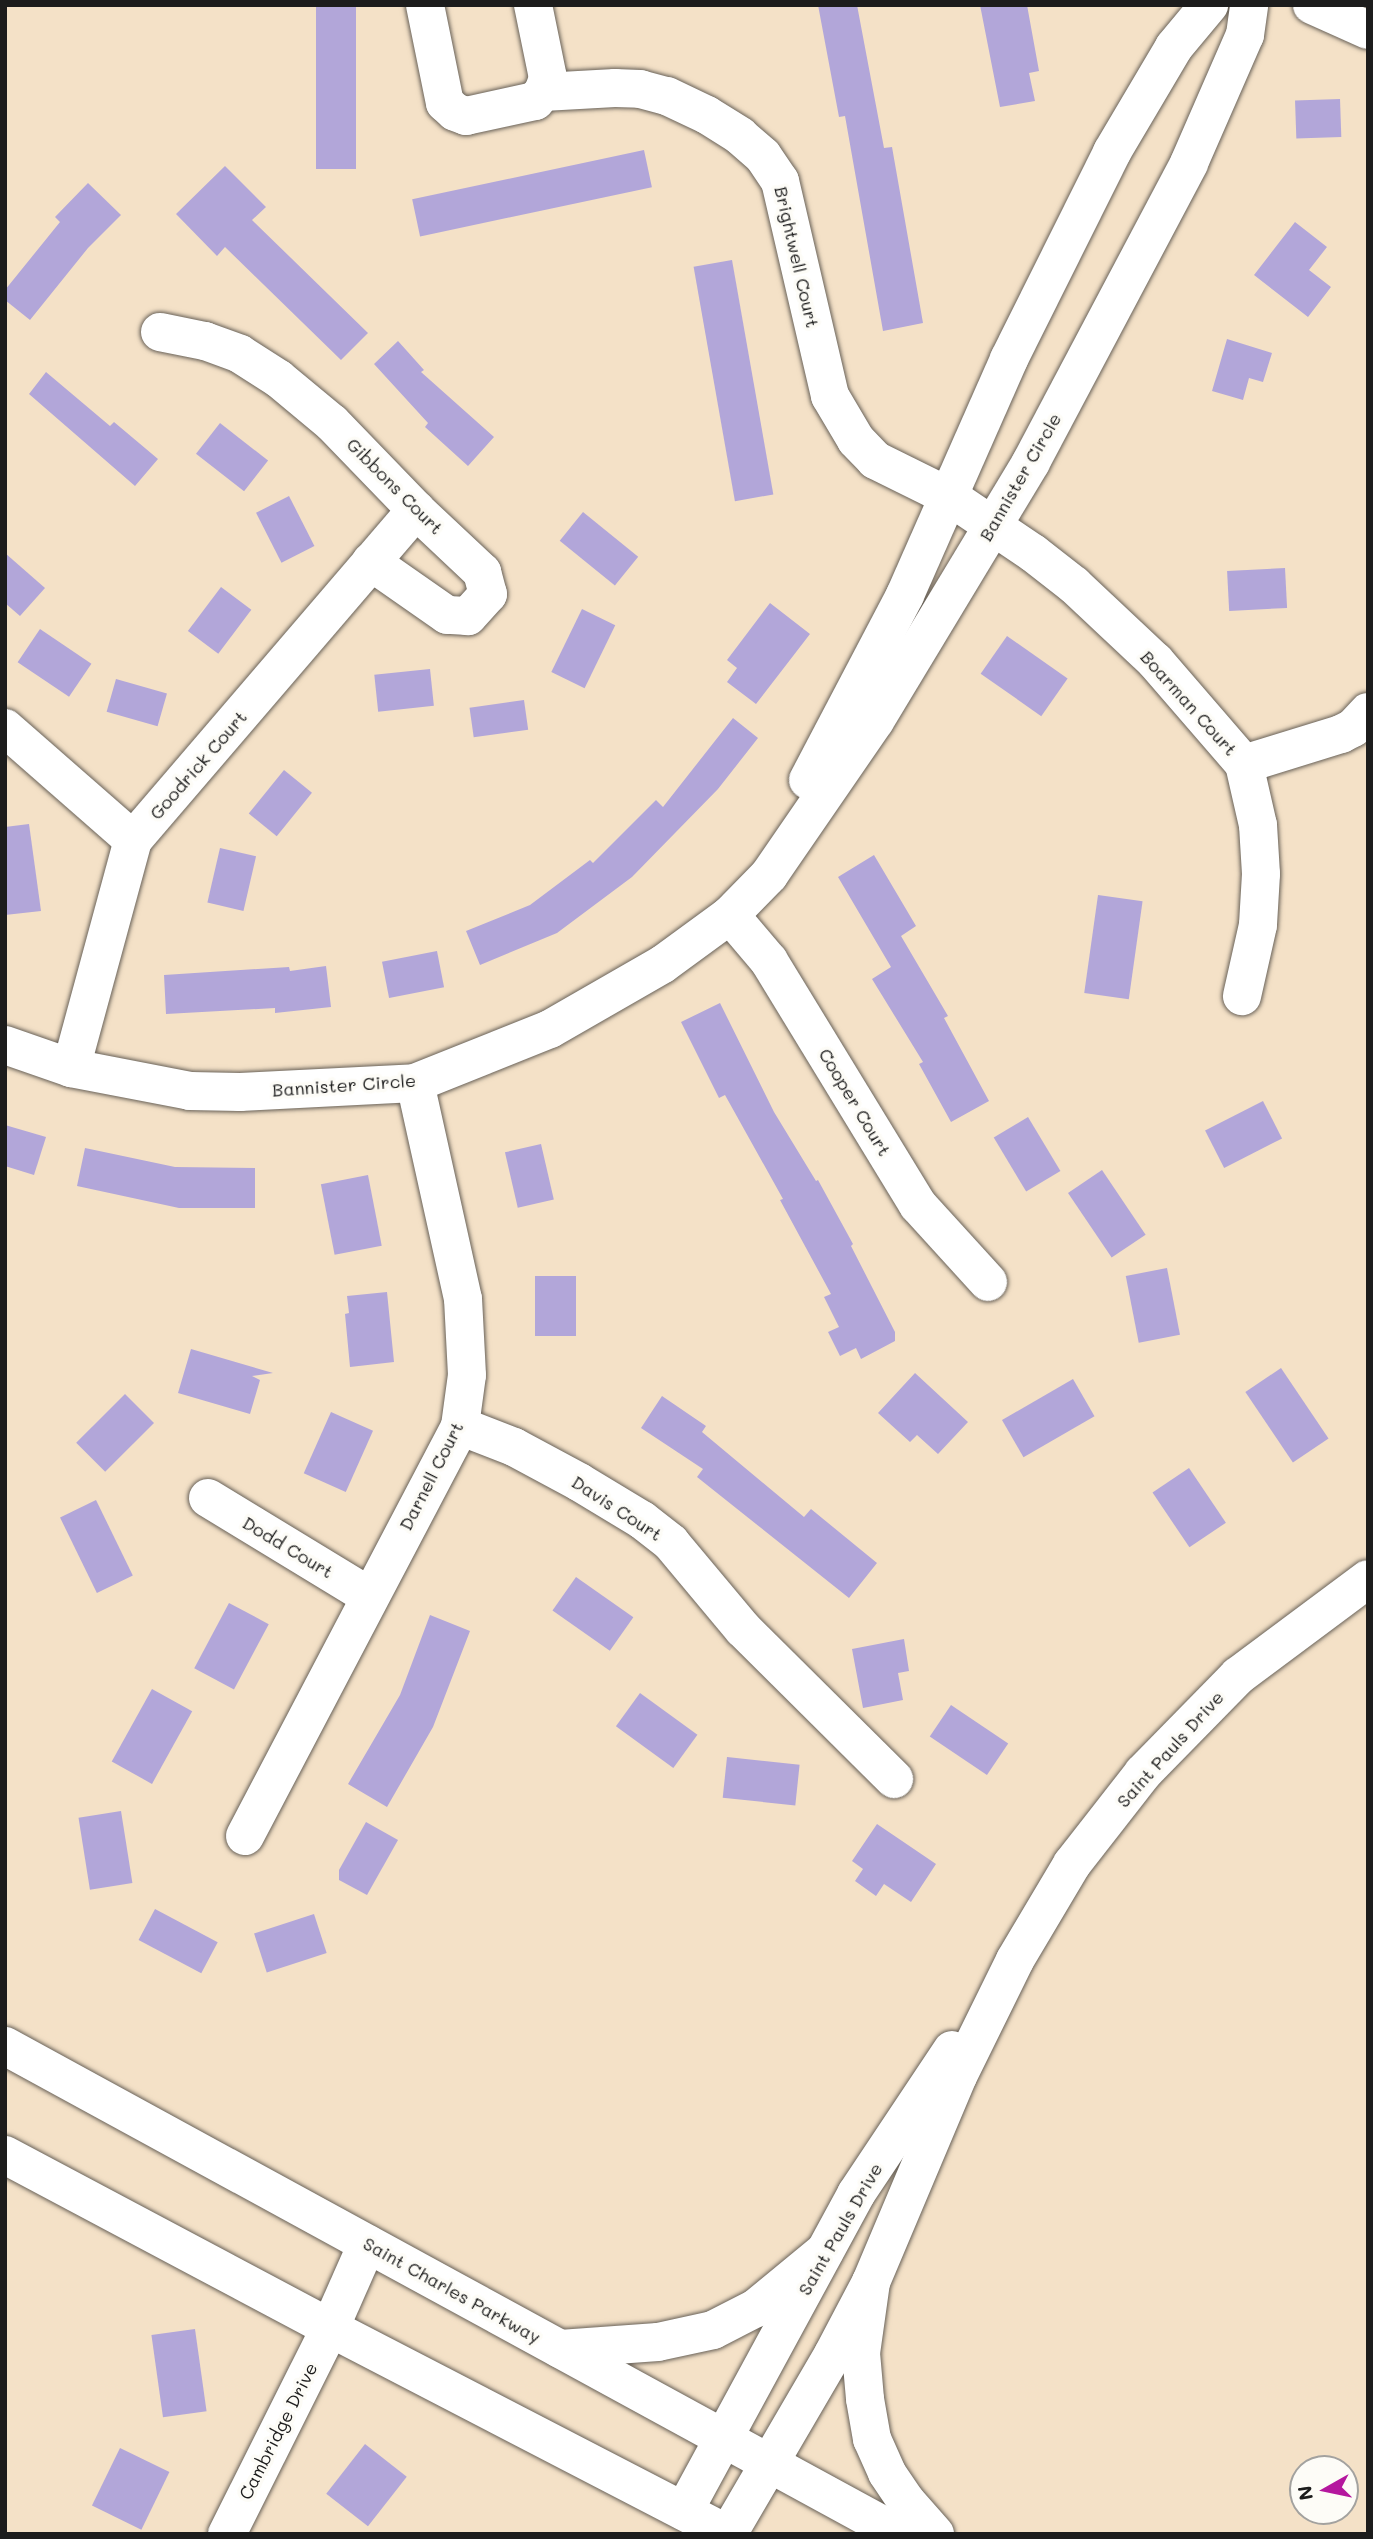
<!DOCTYPE html>
<style>
body{margin:0}
#map{position:relative;width:1373px;height:2539px;overflow:hidden;background:#f4e1c7;font-family:Mali,sans-serif}
div>[style]{position:absolute}
[style*='--x']{left:calc(var(--x)*1px);top:calc(var(--y)*1px);width:calc(var(--w)*1px);rotate:calc(var(--a)*1deg)}
.building>*{inset:0;background:#b2a6d9;transform-origin:0 0}
.roads{filter:drop-shadow(0 0 2px #686158) drop-shadow(0 0 2px #686158)}
.minor>*{height:38px;margin:-19px;padding:0 19px;transform-origin:19px;border-radius:19px;background:#fff}
.major>*{height:38px;margin:-19px;padding:0 19px;transform-origin:19px;border-radius:19px;background:#fff}
span{translate:-50% -50%;white-space:nowrap;text-align:center;line-height:1.15;-webkit-text-stroke:7px #fdfcf7;paint-order:stroke}
.street-label{font-size:18px;color:#1c1c1c}
.frame{position:absolute;inset:0;border:7px solid #1c1c1c;pointer-events:none}
.north{position:absolute;left:1289px;top:2455px;width:70px;height:70px;box-sizing:border-box;background:#fdfcf7;border:2px solid #a3a29f;border-radius:50%;rotate:261deg;font-size:19px;font-weight:700;line-height:28px;text-align:center;color:#1c1c1c}
.north::after{content:'';display:block;margin:auto;width:24px;height:32px;background:#b5179e;clip-path:polygon(50% 0,100% 100%,50% 72%,0 100%)}
</style>
<div id="map">
<div class="building">
<div style="left:316px;top:5px;width:40px;height:164px"></div>
<div style="clip-path:polygon(818px 5px,857px 5px,884px 148px,892px 147px,923px 323px,883px 331px,845px 116px,839px 117px)"></div>
<div style="clip-path:polygon(980px 5px,1027px 5px,1039px 71px,1029px 73px,1035px 101px,1000px 107px)"></div>
<div style="left:1340px;top:99px;width:38px;height:45px;rotate:88deg"></div>
<div style="left:644px;top:150px;width:38px;height:237px;rotate:78deg"></div>
<div style="clip-path:polygon(225px 166px,266px 207px,252px 220px,368px 333px,341px 360px,225px 247px,217px 256px,176px 214px)"></div>
<div style="clip-path:polygon(88px 183px,121px 215px,88px 248px,30px 320px,5px 300px,5px 290px,60px 222px,55px 217px)"></div>
<div style="clip-path:polygon(1295px 222px,1327px 247px,1309px 270px,1331px 287px,1308px 317px,1254px 275px)"></div>
<div style="left:732px;top:260px;width:238px;height:39px;rotate:80deg"></div>
<div style="clip-path:polygon(1227px 339px,1272px 353px,1263px 382px,1249px 378px,1243px 400px,1212px 391px)"></div>
<div style="clip-path:polygon(398px 341px,424px 370px,421px 372px,494px 437px,468px 466px,425px 427px,428px 423px,374px 364px)"></div>
<div style="clip-path:polygon(46px 372px,110px 426px,114px 422px,158px 459px,135px 486px,29px 394px)"></div>
<div style="left:220px;top:423px;width:61px;height:39px;rotate:38deg"></div>
<div style="left:289px;top:496px;width:56px;height:37px;rotate:63deg"></div>
<div style="left:583px;top:512px;width:71px;height:37px;rotate:39deg"></div>
<div style="clip-path:polygon(5px 553px,45px 588px,20px 616px,5px 603px)"></div>
<div style="left:1285px;top:568px;width:40px;height:58px;rotate:87deg"></div>
<div style="left:221px;top:587px;width:38px;height:55px;rotate:37deg"></div>
<div style="clip-path:polygon(770px 603px,810px 634px,756px 704px,727px 682px,737px 668px,727px 660px)"></div>
<div style="left:582px;top:609px;width:37px;height:70px;rotate:26deg"></div>
<div style="left:40px;top:629px;width:62px;height:40px;rotate:34deg"></div>
<div style="left:1007px;top:636px;width:74px;height:46px;rotate:35deg"></div>
<div style="left:430px;top:669px;width:37px;height:56px;rotate:84deg"></div>
<div style="left:116px;top:679px;width:53px;height:34px;rotate:16deg"></div>
<div style="left:524px;top:700px;width:30px;height:55px;rotate:82deg"></div>
<div style="clip-path:polygon(733px 718px,758px 738px,718px 789px,632px 877px,557px 933px,480px 965px,466px 931px,530px 905px,590px 860px,593px 863px,656px 800px,663px 807px)"></div>
<div style="left:284px;top:770px;width:36px;height:56px;rotate:39deg"></div>
<div style="clip-path:polygon(29px 824px,41px 911px,5px 915px,5px 827px)"></div>
<div style="left:220px;top:848px;width:37px;height:56px;rotate:13deg"></div>
<div style="clip-path:polygon(874px 855px,916px 926px,901px 936px,948px 1016px,944px 1018px,989px 1101px,951px 1122px,919px 1064px,923px 1062px,872px 979px,891px 967px,838px 877px)"></div>
<div style="left:1098px;top:895px;width:45px;height:99px;rotate:8deg"></div>
<div style="left:437px;top:951px;width:37px;height:56px;rotate:79deg"></div>
<div style="clip-path:polygon(326px 966px,331px 1007px,275px 1013px,275px 1008px,166px 1014px,164px 975px,289px 967px,290px 971px)"></div>
<div style="clip-path:polygon(720px 1003px,774px 1112px,816px 1181px,818px 1180px,853px 1244px,851px 1246px,895px 1332px,895px 1341px,861px 1359px,856px 1348px,840px 1356px,828px 1332px,839px 1327px,824px 1297px,831px 1294px,780px 1200px,783px 1199px,725px 1095px,719px 1098px,681px 1022px)"></div>
<div style="left:1263px;top:1101px;width:42px;height:65px;rotate:63deg"></div>
<div style="left:1028px;top:1117px;width:63px;height:40px;rotate:59deg"></div>
<div style="clip-path:polygon(5px 1125px,46px 1137px,34px 1175px,5px 1166px)"></div>
<div style="left:541px;top:1144px;width:57px;height:37px;rotate:77deg"></div>
<div style="clip-path:polygon(85px 1148px,175px 1167px,255px 1168px,255px 1208px,179px 1208px,77px 1186px)"></div>
<div style="left:1102px;top:1170px;width:78px;height:41px;rotate:56deg"></div>
<div style="left:368px;top:1175px;width:72px;height:48px;rotate:79deg"></div>
<div style="left:1167px;top:1268px;width:68px;height:42px;rotate:79deg"></div>
<div style="left:576px;top:1276px;width:60px;height:41px;rotate:90deg"></div>
<div style="clip-path:polygon(387px 1292px,394px 1362px,350px 1367px,345px 1314px,349px 1313px,347px 1296px)"></div>
<div style="clip-path:polygon(191px 1349px,273px 1373px,252px 1376px,260px 1380px,250px 1414px,178px 1393px)"></div>
<div style="left:1281px;top:1368px;width:85px;height:43px;rotate:56deg"></div>
<div style="clip-path:polygon(915px 1373px,968px 1422px,938px 1454px,917px 1435px,910px 1442px,878px 1413px)"></div>
<div style="left:1073px;top:1379px;width:43px;height:82px;rotate:60deg"></div>
<div style="left:125px;top:1394px;width:41px;height:69px;rotate:45deg"></div>
<div style="clip-path:polygon(662px 1396px,706px 1426px,702px 1432px,804px 1517px,811px 1509px,877px 1563px,849px 1598px,697px 1477px,703px 1469px,641px 1428px)"></div>
<div style="left:331px;top:1412px;width:46px;height:67px;rotate:24deg"></div>
<div style="left:1189px;top:1468px;width:66px;height:44px;rotate:56deg"></div>
<div style="left:96px;top:1500px;width:84px;height:40px;rotate:64deg"></div>
<div style="left:576px;top:1577px;width:70px;height:41px;rotate:35deg"></div>
<div style="left:229px;top:1603px;width:45px;height:74px;rotate:28deg"></div>
<div style="clip-path:polygon(430px 1615px,470px 1631px,433px 1727px,387px 1807px,348px 1784px,400px 1695px)"></div>
<div style="clip-path:polygon(904px 1639px,909px 1671px,898px 1673px,903px 1700px,863px 1708px,852px 1649px)"></div>
<div style="left:152px;top:1689px;width:46px;height:83px;rotate:29deg"></div>
<div style="left:640px;top:1693px;width:71px;height:41px;rotate:36deg"></div>
<div style="left:951px;top:1705px;width:69px;height:38px;rotate:34deg"></div>
<div style="left:727px;top:1757px;width:73px;height:41px;rotate:6deg"></div>
<div style="left:121px;top:1811px;width:73px;height:43px;rotate:81deg"></div>
<div style="clip-path:polygon(366px 1822px,398px 1840px,367px 1895px,339px 1880px,339px 1870px)"></div>
<div style="clip-path:polygon(877px 1824px,936px 1864px,911px 1902px,884px 1884px,876px 1896px,855px 1881px,863px 1869px,852px 1861px)"></div>
<div style="left:155px;top:1909px;width:71px;height:35px;rotate:28deg"></div>
<div style="left:314px;top:1914px;width:41px;height:63px;rotate:72deg"></div>
<div style="left:195px;top:2329px;width:83px;height:44px;rotate:82deg"></div>
<div style="left:365px;top:2444px;width:53px;height:63px;rotate:38deg"></div>
<div style="left:120px;top:2448px;width:55px;height:64px;rotate:26deg"></div>
</div>
<div class="roads">
<div class="minor">
<div style="--x:425;--y:5;--w:100;--a:78.5"></div>
<div style="--x:445;--y:103;--w:13;--a:42"></div>
<div style="--x:455;--y:112;--w:12;--a:20"></div>
<div style="--x:466;--y:116;--w:71;--a:-12.3"></div>
<div style="--x:535;--y:101;--w:12;--a:-48"></div>
<div style="--x:543;--y:92;--w:15;--a:-70"></div>
<div style="--x:548;--y:78;--w:75;--a:-101.6"></div>
<div style="--x:1312;--y:5;--w:61;--a:24.1"></div>
<div style="--x:543;--y:92;--w:72;--a:-3.2"></div>
<div style="--x:615;--y:88;--w:25;--a:2"></div>
<div style="--x:640;--y:89;--w:28;--a:15"></div>
<div style="--x:667;--y:96;--w:44;--a:25.4"></div>
<div style="--x:707;--y:115;--w:39;--a:32"></div>
<div style="--x:740;--y:136;--w:30;--a:41"></div>
<div style="--x:763;--y:156;--w:30;--a:56"></div>
<div style="--x:780;--y:181;--w:221;--a:76.9"></div>
<div style="--x:830;--y:396;--w:51;--a:59.4"></div>
<div style="--x:856;--y:440;--w:28;--a:46"></div>
<div style="--x:875;--y:460;--w:84;--a:26.3"></div>
<div style="--x:950;--y:497;--w:100;--a:34"></div>
<div style="--x:1033;--y:553;--w:52;--a:38"></div>
<div style="--x:1074;--y:585;--w:111;--a:43.2"></div>
<div style="--x:1155;--y:661;--w:136;--a:49.2"></div>
<div style="--x:1244;--y:764;--w:63;--a:77.1"></div>
<div style="--x:1258;--y:825;--w:49;--a:86.5"></div>
<div style="--x:1261;--y:874;--w:51;--a:93.4"></div>
<div style="--x:1258;--y:925;--w:73;--a:102.7"></div>
<div style="--x:160;--y:332;--w:46;--a:11.3"></div>
<div style="--x:205;--y:341;--w:37;--a:20"></div>
<div style="--x:240;--y:354;--w:46;--a:32.7"></div>
<div style="--x:279;--y:379;--w:69;--a:39.7"></div>
<div style="--x:332;--y:423;--w:121;--a:46"></div>
<div style="--x:416;--y:510;--w:91;--a:43.2"></div>
<div style="--x:482;--y:572;--w:23;--a:75"></div>
<div style="--x:488;--y:594;--w:30;--a:132"></div>
<div style="--x:468;--y:616;--w:21;--a:-177"></div>
<div style="--x:447;--y:615;--w:93;--a:-145.1"></div>
<div style="--x:5;--y:728;--w:170;--a:41.2"></div>
<div style="--x:1244;--y:764;--w:102;--a:-17.2"></div>
<div style="--x:1341;--y:734;--w:13;--a:-27"></div>
<div style="--x:1353;--y:728;--w:22;--a:-47"></div>
<div style="--x:808;--y:780;--w:209;--a:-62.3"></div>
<div style="--x:905;--y:595;--w:258;--a:-66.2"></div>
<div style="--x:1009;--y:359;--w:231;--a:-63.5"></div>
<div style="--x:1112;--y:152;--w:122;--a:-59.4"></div>
<div style="--x:1174;--y:47;--w:55;--a:-50.2"></div>
<div style="--x:730;--y:915;--w:60;--a:49.7"></div>
<div style="--x:769;--y:961;--w:286;--a:58.6"></div>
<div style="--x:918;--y:1205;--w:104;--a:47.7"></div>
<div style="--x:5;--y:1045;--w:70;--a:19.2"></div>
<div style="--x:71;--y:1068;--w:121;--a:10.9"></div>
<div style="--x:190;--y:1091;--w:50;--a:1.1"></div>
<div style="--x:240;--y:1092;--w:175;--a:-2.9"></div>
<div style="--x:415;--y:1083;--w:145;--a:-21.8"></div>
<div style="--x:550;--y:1029;--w:130;--a:-29.9"></div>
<div style="--x:663;--y:964;--w:83;--a:-36.2"></div>
<div style="--x:730;--y:915;--w:56;--a:-45.7"></div>
<div style="--x:769;--y:875;--w:187;--a:-55.5"></div>
<div style="--x:875;--y:721;--w:302;--a:-58.9"></div>
<div style="--x:1031;--y:462;--w:338;--a:-62.1"></div>
<div style="--x:1189;--y:163;--w:140;--a:-66.4"></div>
<div style="--x:1245;--y:35;--w:30;--a:-82"></div>
<div style="--x:71;--y:1068;--w:236;--a:-74.8"></div>
<div style="--x:133;--y:840;--w:435;--a:-49.4"></div>
<div style="--x:460;--y:1426;--w:58;--a:21.3"></div>
<div style="--x:514;--y:1447;--w:74;--a:28.3"></div>
<div style="--x:579;--y:1482;--w:74;--a:31.1"></div>
<div style="--x:642;--y:1520;--w:37;--a:38"></div>
<div style="--x:671;--y:1543;--w:112;--a:50.1"></div>
<div style="--x:743;--y:1629;--w:213;--a:44.8"></div>
<div style="--x:208;--y:1498;--w:188;--a:31.3"></div>
<div style="--x:245;--y:1836;--w:463;--a:-62.3"></div>
<div style="--x:460;--y:1426;--w:51;--a:-82.2"></div>
<div style="--x:467;--y:1375;--w:76;--a:-93"></div>
<div style="--x:463;--y:1299;--w:221;--a:-102.5"></div>
<div style="--x:684;--y:2511;--w:361;--a:-61.5"></div>
<div style="--x:856;--y:2194;--w:173;--a:-56.3"></div>
<div style="--x:227;--y:2534;--w:230;--a:-63.4"></div>
<div style="--x:330;--y:2328;--w:92;--a:-66.2"></div>
<div style="--x:728;--y:2534;--w:208;--a:-59.7"></div>
<div style="--x:833;--y:2354;--w:81;--a:-62.2"></div>
<div style="--x:871;--y:2282;--w:224;--a:-67.1"></div>
<div style="--x:958;--y:2076;--w:129;--a:-63.8"></div>
<div style="--x:1015;--y:1960;--w:112;--a:-59.3"></div>
<div style="--x:1072;--y:1864;--w:115;--a:-52"></div>
<div style="--x:1143;--y:1773;--w:136;--a:-45.6"></div>
<div style="--x:1238;--y:1676;--w:162;--a:-36.7"></div>
</div>
<div class="major">
<div style="--x:5;--y:2046;--w:1019;--a:28.63"></div>
<div style="--x:5;--y:2155;--w:368;--a:28"></div>
<div style="--x:330;--y:2328;--w:447;--a:27.4"></div>
<div style="--x:871;--y:2282;--w:72;--a:98"></div>
<div style="--x:861;--y:2353;--w:46;--a:85"></div>
<div style="--x:865;--y:2399;--w:41;--a:80.1"></div>
<div style="--x:872;--y:2439;--w:37;--a:66"></div>
<div style="--x:887;--y:2473;--w:34;--a:56"></div>
<div style="--x:906;--y:2501;--w:44;--a:48.7"></div>
<div style="--x:560;--y:2349;--w:98;--a:-4.1"></div>
<div style="--x:658;--y:2342;--w:56;--a:-12.3"></div>
<div style="--x:713;--y:2330;--w:48;--a:-27.1"></div>
<div style="--x:756;--y:2308;--w:89;--a:-39.6"></div>
</div>
</div>
<div class="street-label">
<span style="left:797px;top:257px;rotate:77deg">Brightwell Court</span>
<span style="left:1020px;top:477px;rotate:-60deg">Bannister Circle</span>
<span style="left:395px;top:486px;rotate:45deg">Gibbons Court</span>
<span style="left:1189px;top:703px;rotate:48deg">Boarman Court</span>
<span style="left:198px;top:765px;rotate:-49deg">Goodrick Court</span>
<span style="left:344px;top:1085px;rotate:-4deg">Bannister Circle</span>
<span style="left:855px;top:1102px;rotate:59deg">Cooper Court</span>
<span style="left:431px;top:1476px;rotate:-63deg">Darnell Court</span>
<span style="left:617px;top:1508px;rotate:33deg">Davis Court</span>
<span style="left:288px;top:1547px;rotate:31deg">Dodd Court</span>
<span style="left:1170px;top:1749px;rotate:-48deg">Saint Pauls Drive</span>
<span style="left:840px;top:2229px;rotate:-60deg">Saint Pauls Drive</span>
<span style="left:452px;top:2290px;rotate:29deg">Saint Charles Parkway</span>
<span style="left:278px;top:2431px;rotate:-63deg">Cambridge Drive</span>
</div>
<div class="frame"></div>
<div class="north">N</div>
</div>
